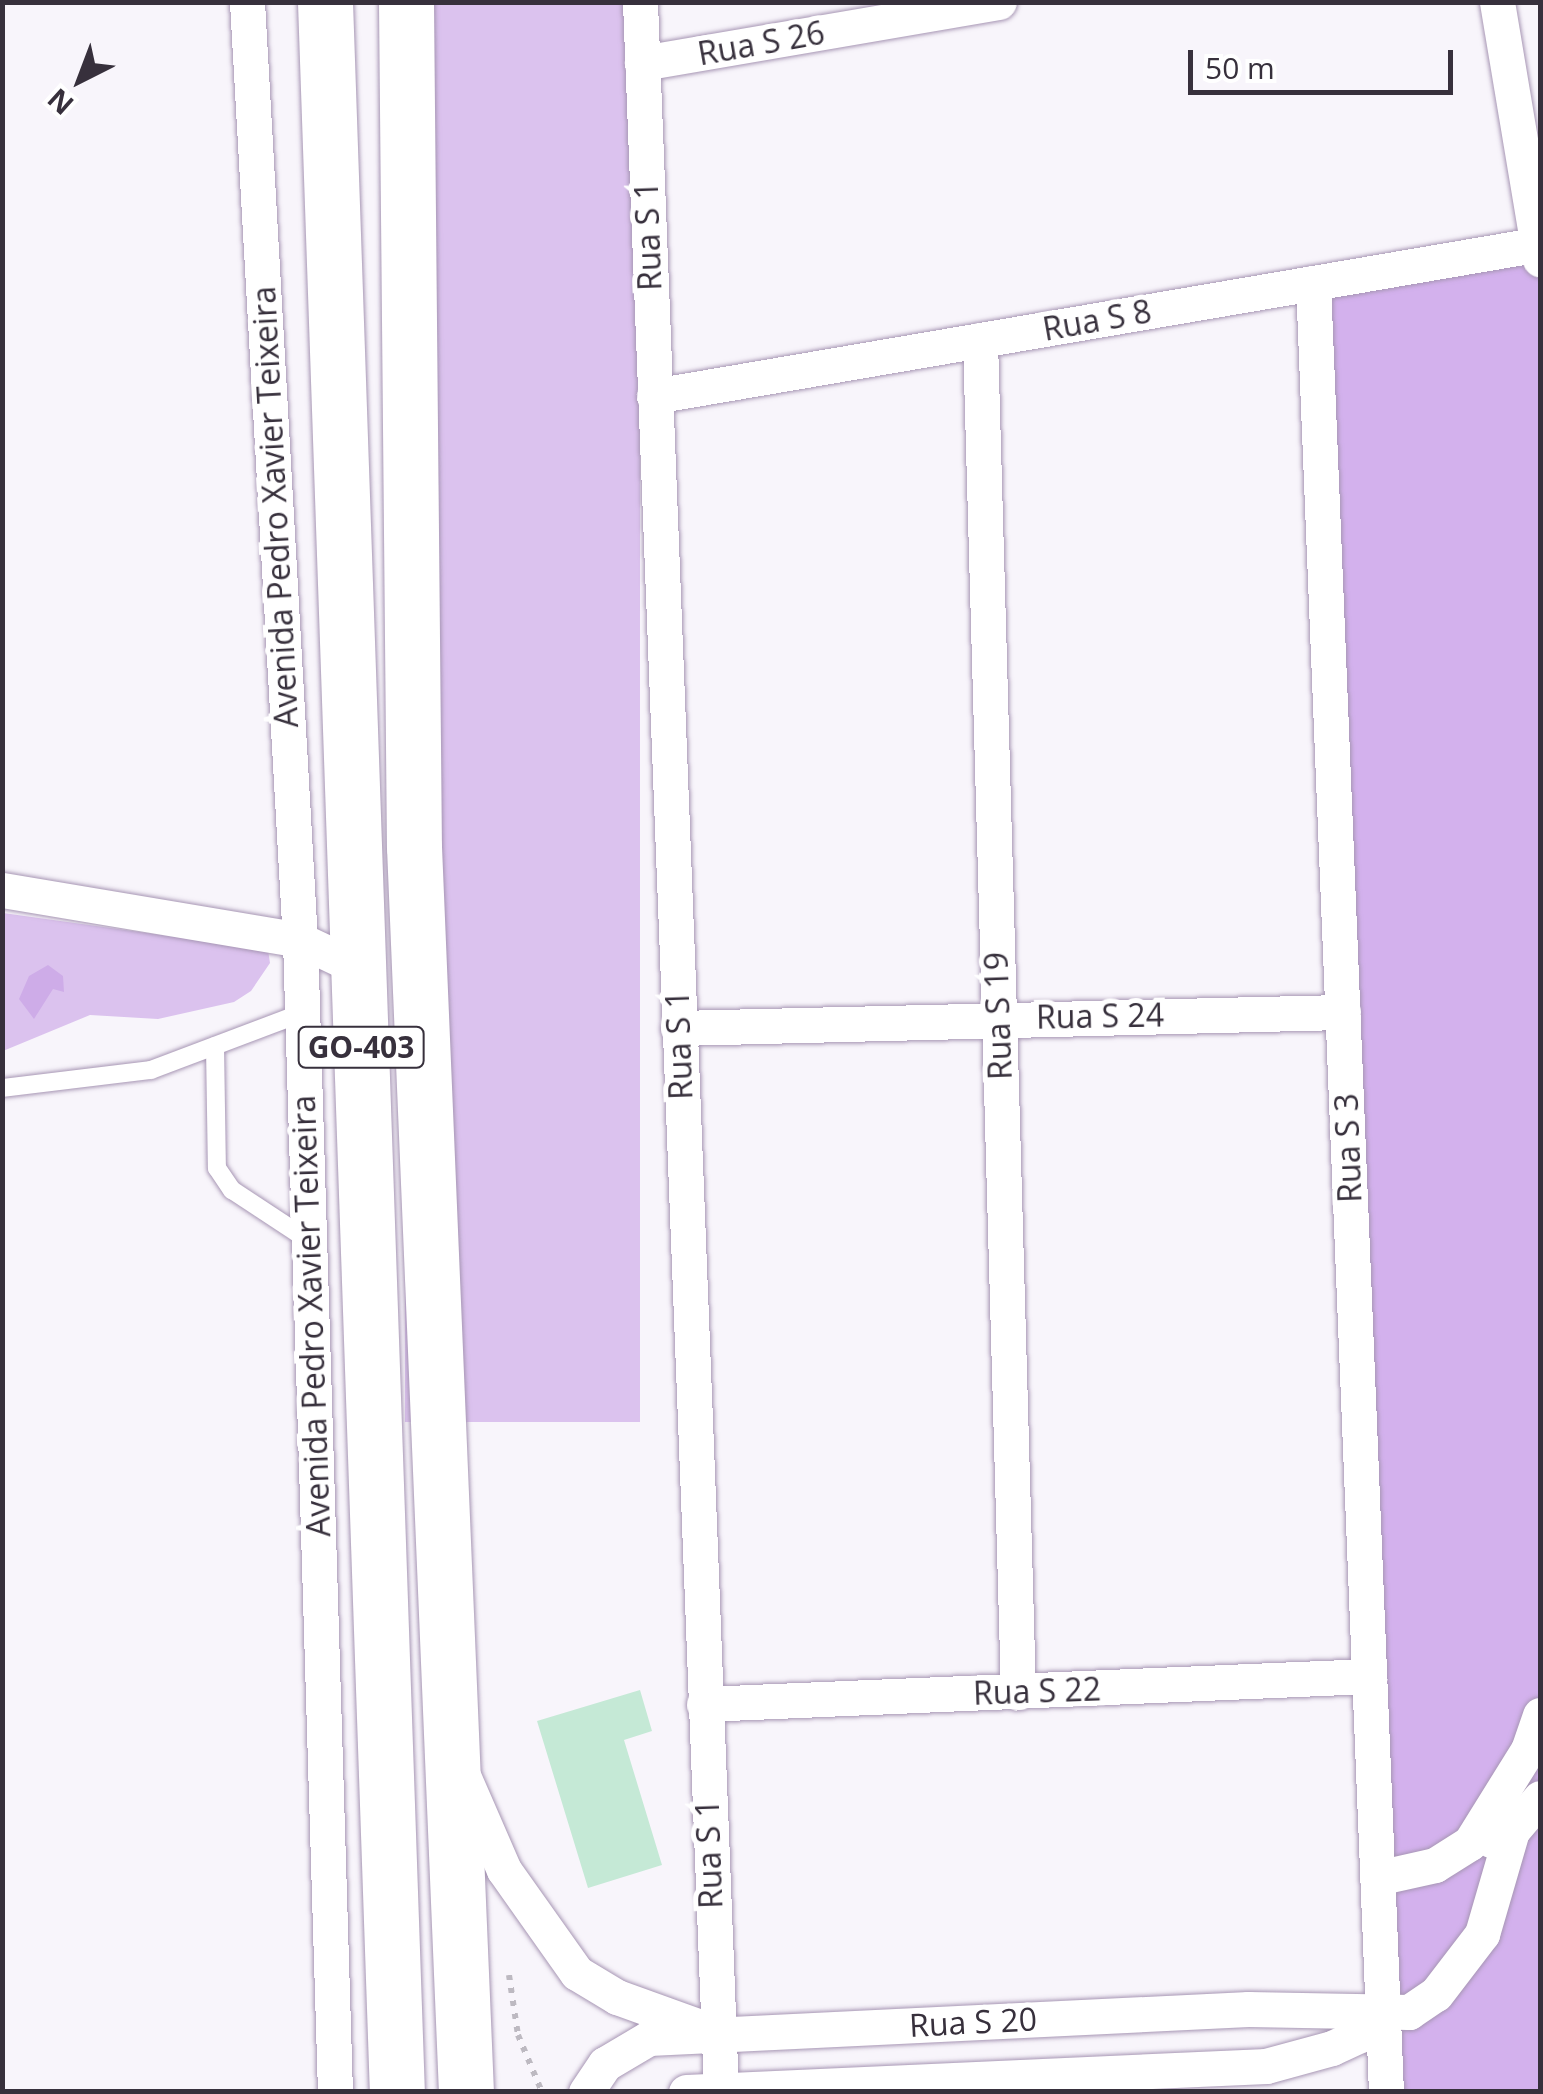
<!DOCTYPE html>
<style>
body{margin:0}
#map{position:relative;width:1543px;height:2094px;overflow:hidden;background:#f8f5fb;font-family:"Open Sans",sans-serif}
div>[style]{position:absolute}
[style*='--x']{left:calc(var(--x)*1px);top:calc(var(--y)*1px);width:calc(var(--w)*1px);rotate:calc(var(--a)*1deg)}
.green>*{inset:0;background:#dbc2ee;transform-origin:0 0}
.forest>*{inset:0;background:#d3b1ed}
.water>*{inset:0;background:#ceace8}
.building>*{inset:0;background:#c5e9d6}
.path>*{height:6px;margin-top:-3px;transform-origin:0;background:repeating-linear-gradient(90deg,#bdb9c1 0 5px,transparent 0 13px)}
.roads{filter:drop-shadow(0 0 2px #a796b4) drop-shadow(0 0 2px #a796b4)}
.lane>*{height:18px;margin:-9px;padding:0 9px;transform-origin:9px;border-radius:9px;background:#fff}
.street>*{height:35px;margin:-17.5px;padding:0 17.5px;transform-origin:17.5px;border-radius:17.5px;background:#fff}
.primary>*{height:55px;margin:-27.5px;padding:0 27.5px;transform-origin:27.5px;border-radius:27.5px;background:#fff}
span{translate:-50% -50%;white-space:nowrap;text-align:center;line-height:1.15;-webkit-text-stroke:10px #fff;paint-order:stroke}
.shield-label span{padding:2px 8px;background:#fff;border:2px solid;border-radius:8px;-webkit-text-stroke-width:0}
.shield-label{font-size:30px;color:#37303c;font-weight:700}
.street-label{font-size:32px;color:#37303c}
.frame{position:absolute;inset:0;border:5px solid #37303c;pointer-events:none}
.north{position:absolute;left:30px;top:30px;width:100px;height:100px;-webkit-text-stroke:8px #fff;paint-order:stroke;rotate:222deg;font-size:28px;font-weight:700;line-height:40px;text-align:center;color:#37303c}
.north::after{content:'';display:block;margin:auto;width:35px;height:45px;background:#37303c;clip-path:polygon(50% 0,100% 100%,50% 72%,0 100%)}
.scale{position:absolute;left:1188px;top:50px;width:265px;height:45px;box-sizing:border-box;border:5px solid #37303c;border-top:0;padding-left:12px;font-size:30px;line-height:35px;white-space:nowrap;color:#37303c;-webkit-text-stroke:8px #fff;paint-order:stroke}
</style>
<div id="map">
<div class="green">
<div style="left:405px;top:3px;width:235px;height:1419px"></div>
<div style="clip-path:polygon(3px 913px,268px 950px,270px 963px,251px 991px,234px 1002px,158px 1019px,90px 1015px,3px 1051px)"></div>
</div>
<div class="forest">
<div style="clip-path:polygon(1540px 245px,1540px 2091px,1391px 2091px,1313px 283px)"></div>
</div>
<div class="water">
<div style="clip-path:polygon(48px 965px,63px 976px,64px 992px,53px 989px,34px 1019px,19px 999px,29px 976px)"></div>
</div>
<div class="building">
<div style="clip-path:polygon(640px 1690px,652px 1731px,624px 1740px,662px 1865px,588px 1888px,537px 1721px)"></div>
</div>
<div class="path">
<div style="--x:509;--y:1975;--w:61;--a:81.5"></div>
<div style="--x:518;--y:2035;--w:62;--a:67.2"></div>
</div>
<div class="roads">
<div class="lane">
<div style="--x:215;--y:1046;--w:122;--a:89.1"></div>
<div style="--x:217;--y:1168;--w:27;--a:56"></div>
<div style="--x:232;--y:1190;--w:91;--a:33.3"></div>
<div style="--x:2;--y:1088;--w:150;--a:-6.9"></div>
<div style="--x:151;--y:1070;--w:161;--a:-20.7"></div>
</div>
<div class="street">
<div style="--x:247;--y:2;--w:939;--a:86.77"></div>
<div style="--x:300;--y:940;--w:1153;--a:88.26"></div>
<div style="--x:640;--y:2;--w:2087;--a:87.78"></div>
<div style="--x:1497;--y:2;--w:261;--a:80.5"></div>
<div style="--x:642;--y:63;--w:362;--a:-9.7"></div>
<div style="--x:1313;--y:283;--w:1810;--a:87.69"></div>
<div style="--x:980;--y:340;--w:1353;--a:88.39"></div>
<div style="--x:654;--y:396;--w:899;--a:-9.73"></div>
<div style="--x:2;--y:890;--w:302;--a:9.5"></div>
<div style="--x:300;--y:940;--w:65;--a:25.4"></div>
<div style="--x:678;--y:1028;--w:665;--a:-1.38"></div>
<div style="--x:704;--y:1704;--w:666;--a:-2.41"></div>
<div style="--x:464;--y:1778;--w:100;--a:66.5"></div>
<div style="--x:504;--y:1870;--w:126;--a:54.7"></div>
<div style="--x:577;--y:1973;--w:47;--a:31"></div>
<div style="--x:617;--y:1997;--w:95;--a:19.8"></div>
<div style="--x:1491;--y:1840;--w:23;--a:-23"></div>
<div style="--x:1512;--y:1831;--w:43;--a:-49.7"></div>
<div style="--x:1377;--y:1878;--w:59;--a:-12.6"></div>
<div style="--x:1435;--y:1865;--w:41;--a:-32.2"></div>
<div style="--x:1470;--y:1843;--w:110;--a:-58.1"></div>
<div style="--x:1528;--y:1750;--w:37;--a:-71"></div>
<div style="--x:586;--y:2092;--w:34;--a:-56"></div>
<div style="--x:605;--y:2064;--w:51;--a:-30.6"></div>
<div style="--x:649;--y:2038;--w:600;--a:-2.77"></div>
<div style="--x:1248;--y:2009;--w:161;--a:1.1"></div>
<div style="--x:1409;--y:2012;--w:32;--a:-34"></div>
<div style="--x:1436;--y:1994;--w:76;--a:-52.5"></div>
<div style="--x:1482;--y:1934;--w:107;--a:-73.8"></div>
<div style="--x:686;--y:2092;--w:581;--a:-2.57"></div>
<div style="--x:1266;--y:2066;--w:68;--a:-15.3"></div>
<div style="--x:1332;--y:2048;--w:31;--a:-25"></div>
<div style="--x:1360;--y:2035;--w:32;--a:-46"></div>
</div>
<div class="primary">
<div style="--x:325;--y:2;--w:2091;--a:88.03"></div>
<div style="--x:406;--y:2;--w:845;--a:89.46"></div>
<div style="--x:414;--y:847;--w:1246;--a:87.61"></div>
</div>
</div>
<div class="shield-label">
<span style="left:361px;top:1047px">GO-403</span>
</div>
<div class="street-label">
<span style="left:761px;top:43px;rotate:-10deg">Rua S 26</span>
<span style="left:648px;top:236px;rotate:-92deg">Rua S 1</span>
<span style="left:1097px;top:320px;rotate:-10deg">Rua S 8</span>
<span style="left:275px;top:507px;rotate:-93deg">Avenida Pedro Xavier Teixeira</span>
<span style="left:998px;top:1016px;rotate:-92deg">Rua S 19</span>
<span style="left:1100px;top:1016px;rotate:-1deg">Rua S 24</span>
<span style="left:679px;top:1045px;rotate:-92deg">Rua S 1</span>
<span style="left:1348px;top:1148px;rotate:-92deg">Rua S 3</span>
<span style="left:311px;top:1316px;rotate:-92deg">Avenida Pedro Xavier Teixeira</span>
<span style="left:1037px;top:1691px;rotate:-2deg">Rua S 22</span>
<span style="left:709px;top:1854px;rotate:-92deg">Rua S 1</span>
<span style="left:973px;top:2022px;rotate:-3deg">Rua S 20</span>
</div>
<div class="frame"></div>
<div class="north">N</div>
<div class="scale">50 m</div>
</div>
